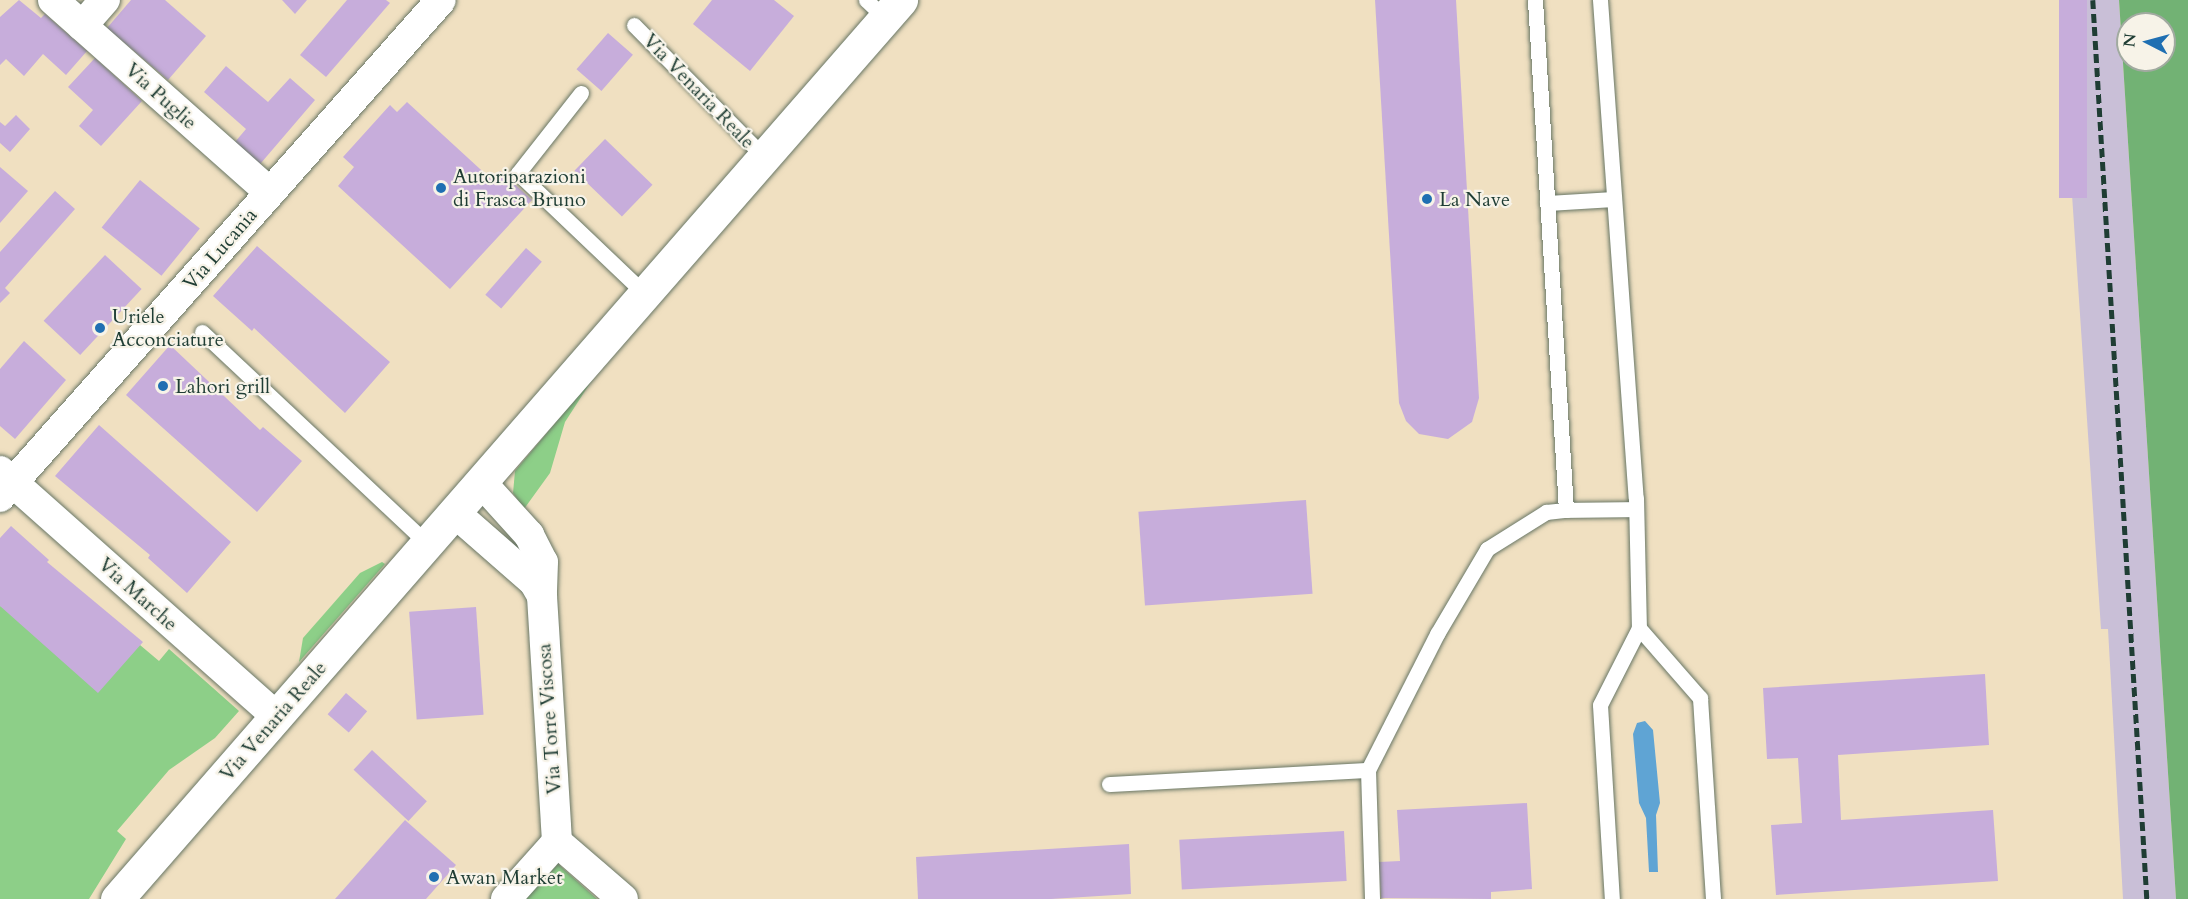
<!DOCTYPE html>
<style>
body{margin:0}
#map{position:relative;width:2188px;height:899px;overflow:hidden;background:#f0e0c1;font-family:Cardo,serif}
div>[style]{position:absolute}
[style*='--x']{left:calc(var(--x)*1px);top:calc(var(--y)*1px);width:calc(var(--w)*1px);rotate:calc(var(--a)*1deg)}
.industrial>*{inset:0;background:#c9bfd7}
.green>*{inset:0;background:#8dcf88}
.forest>*{inset:0;background:#72b274}
.water>*{inset:0;background:#5fa4d4}
.building>*{inset:0;background:#c7addb;transform-origin:0 0}
.roads{filter:drop-shadow(0 0 2px #687665) drop-shadow(0 0 2px #687665)}
.service>*{height:15px;margin:-7.5px;padding:0 7.5px;transform-origin:7.5px;border-radius:7.5px;background:#fff}
.minor>*{height:30px;margin:-15px;padding:0 15px;transform-origin:15px;border-radius:15px;background:#fff}
.tertiary>*{height:33px;margin:-16.5px;padding:0 16.5px;transform-origin:16.5px;border-radius:16.5px;background:#fff}
.rail>*{height:4.5px;margin-top:-2.25px;transform-origin:0;background:repeating-linear-gradient(90deg,#1f3d34 0 9px,transparent 0 13.5px)}
.dots>*{width:16px;height:16px;translate:-50% -50%;box-sizing:border-box;border:3px solid #f7f3e8;border-radius:50%}
span{translate:-50% -50%;white-space:nowrap;text-align:center;line-height:1.15;-webkit-text-stroke:4.5px #f7f3e8;paint-order:stroke}
.street-label{font-size:20px;color:#1f3d34}
.poi-label{font-size:20px;color:#1f3d34}
.left{translate:0 -50%;text-align:left}
.north{position:absolute;left:2116px;top:12px;width:60px;height:60px;box-sizing:border-box;background:#f7f3e8;border:2px solid #a1aaa0;border-radius:50%;rotate:276deg;font-size:16px;font-weight:700;line-height:24px;text-align:center;color:#1f3d34}
.north::after{content:'';display:block;margin:auto;width:21px;height:27px;background:#1f6fb2;clip-path:polygon(50% 0,100% 100%,50% 72%,0 100%)}
</style>
<div id="map">
<div class="industrial">
<div style="clip-path:polygon(2059px 0,2119px 0,2176px 899px,2123px 899px,2108px 629px,2101px 629px)"></div>
</div>
<div class="green">
<div style="clip-path:polygon(594px 377px,565px 422px,550px 473px,524px 509px,513px 493px,515px 471px)"></div>
<div style="clip-path:polygon(382px 562px,385px 564px,299px 662px,303px 638px,360px 573px)"></div>
<div style="clip-path:polygon(0 606px,140px 645px,159px 661px,169px 649px,239px 711px,215px 738px,169px 770px,117px 831px,126px 839px,89px 899px,0 899px)"></div>
<div style="clip-path:polygon(558px 864px,597px 899px,525px 899px)"></div>
</div>
<div class="forest">
<div style="clip-path:polygon(evenodd,2119px 0,2188px 0,2188px 899px,2176px 899px,2119px 0,2128px 24px,2164px 24px,2164px 60px,2128px 60px,2128px 24px)"></div>
</div>
<div class="water">
<div style="clip-path:polygon(1645px 721px,1653px 730px,1660px 803px,1656px 815px,1658px 872px,1649px 872px,1646px 818px,1639px 803px,1633px 734px,1637px 723px)"></div>
</div>
<div class="building">
<div style="clip-path:polygon(19px 0,41px 18px,45px 14px,87px 51px,66px 75px,43px 54px,24px 76px,6px 59px,0 65px,0 17px)"></div>
<div style="clip-path:polygon(131px 0,165px 0,206px 36px,168px 80px,107px 28px)"></div>
<div style="clip-path:polygon(282px 0,307px 0,295px 14px)"></div>
<div style="clip-path:polygon(347px 0,386px 0,390px 3px,326px 77px,300px 55px)"></div>
<div style="clip-path:polygon(712px 0,774px 0,794px 16px,750px 71px,693px 24px)"></div>
<div style="clip-path:polygon(1375px 0,1456px 0,1479px 398px,1472px 422px,1448px 439px,1419px 434px,1406px 421px,1399px 403px)"></div>
<div style="left:2059px;top:0;width:28px;height:198px"></div>
<div style="left:608px;top:33px;width:33px;height:48px;rotate:41deg"></div>
<div style="clip-path:polygon(95px 58px,142px 101px,101px 146px,79px 126px,93px 110px,68px 87px)"></div>
<div style="clip-path:polygon(226px 66px,268px 102px,290px 78px,315px 100px,255px 170px,230px 148px,246px 129px,204px 92px)"></div>
<div style="clip-path:polygon(407px 102px,492px 180px,500px 171px,532px 200px,450px 289px,338px 186px,354px 167px,343px 157px,390px 105px,397px 112px)"></div>
<div style="clip-path:polygon(16px 115px,30px 129px,10px 152px,0 143px,0 122px,5px 126px)"></div>
<div style="left:605px;top:139px;width:66px;height:44px;rotate:44deg"></div>
<div style="clip-path:polygon(0 167px,28px 191px,0 223px)"></div>
<div style="left:140px;top:180px;width:77px;height:61px;rotate:39deg"></div>
<div style="clip-path:polygon(55px 191px,75px 209px,5px 288px,10px 293px,0 303px,0 252px)"></div>
<div style="clip-path:polygon(257px 246px,390px 362px,345px 413px,254px 328px,252px 331px,213px 296px)"></div>
<div style="left:526px;top:248px;width:21px;height:62px;rotate:41deg"></div>
<div style="left:105px;top:255px;width:50px;height:90px;rotate:43deg"></div>
<div style="clip-path:polygon(24px 341px,66px 380px,15px 439px,0 426px,0 369px)"></div>
<div style="clip-path:polygon(170px 345px,260px 430px,263px 427px,302px 461px,257px 512px,126px 395px)"></div>
<div style="clip-path:polygon(99px 425px,231px 542px,187px 593px,148px 558px,150px 555px,55px 476px)"></div>
<div style="left:1306px;top:500px;width:94px;height:168px;rotate:86deg"></div>
<div style="clip-path:polygon(11px 526px,49px 560px,47px 562px,143px 642px,98px 693px,0 606px,0 538px)"></div>
<div style="left:476px;top:607px;width:108px;height:67px;rotate:86deg"></div>
<div style="clip-path:polygon(1985px 674px,1989px 745px,1838px 755px,1841px 820px,1993px 810px,1998px 881px,1776px 895px,1771px 825px,1802px 823px,1798px 758px,1767px 759px,1763px 688px)"></div>
<div style="left:346px;top:693px;width:28px;height:28px;rotate:41deg"></div>
<div style="left:372px;top:750px;width:75px;height:27px;rotate:43deg"></div>
<div style="clip-path:polygon(1527px 803px,1532px 889px,1491px 892px,1491px 899px,1381px 898px,1379px 862px,1400px 861px,1397px 810px)"></div>
<div style="clip-path:polygon(405px 820px,456px 865px,426px 899px,335px 899px)"></div>
<div style="left:1344px;top:831px;width:50px;height:165px;rotate:87deg"></div>
<div style="clip-path:polygon(1129px 844px,1131px 894px,1051px 899px,918px 899px,916px 857px)"></div>
</div>
<div class="roads">
<div class="service">
<div style="--x:866;--y:0;--w:26;--a:43"></div>
<div style="--x:1600;--y:0;--w:499;--a:85.9"></div>
<div style="--x:1636;--y:498;--w:130;--a:88.7"></div>
<div style="--x:1639;--y:628;--w:86;--a:116.9"></div>
<div style="--x:1600;--y:705;--w:194;--a:86.5"></div>
<div style="--x:634;--y:25;--w:185;--a:45.4"></div>
<div style="--x:581;--y:93;--w:102;--a:128.2"></div>
<div style="--x:518;--y:173;--w:174;--a:43.6"></div>
<div style="--x:1547;--y:203;--w:67;--a:-3.4"></div>
<div style="--x:202;--y:332;--w:308;--a:43.2"></div>
<div style="--x:1566;--y:510;--w:70;--a:-0.8"></div>
<div style="--x:1639;--y:628;--w:93;--a:48.9"></div>
<div style="--x:1700;--y:698;--w:201;--a:86.3"></div>
<div style="--x:1368;--y:770;--w:153;--a:-63.1"></div>
<div style="--x:1437;--y:634;--w:99;--a:-59.5"></div>
<div style="--x:1487;--y:549;--w:70;--a:-32.1"></div>
<div style="--x:1546;--y:512;--w:20;--a:-6"></div>
<div style="--x:1566;--y:510;--w:511;--a:-93.48"></div>
<div style="--x:1109;--y:784;--w:259;--a:-3.1"></div>
<div style="--x:1368;--y:770;--w:129;--a:88.2"></div>
</div>
<div class="minor">
<div style="--x:53;--y:0;--w:290;--a:41.6"></div>
<div style="--x:82;--y:26;--w:35;--a:-49"></div>
<div style="--x:0;--y:471;--w:370;--a:41.6"></div>
<div style="--x:481;--y:482;--w:72;--a:47.8"></div>
<div style="--x:529;--y:535;--w:30;--a:63"></div>
<div style="--x:543;--y:562;--w:34;--a:92"></div>
<div style="--x:542;--y:596;--w:246;--a:86.5"></div>
<div style="--x:0;--y:497;--w:664;--a:-48.42"></div>
<div style="--x:454;--y:512;--w:106;--a:41.2"></div>
<div style="--x:534;--y:582;--w:16;--a:60"></div>
<div style="--x:557;--y:842;--w:87;--a:40.8"></div>
<div style="--x:506;--y:899;--w:76;--a:-48.2"></div>
</div>
<div class="tertiary">
<div style="--x:117;--y:899;--w:1193;--a:-48.91"></div>
</div>
</div>
<div class="rail">
<div style="--x:2093;--y:0;--w:901;--a:86.56"></div>
</div>
<div class="dots">
<div style="left:441px;top:188px;background:#1f6fb2"></div>
<div style="left:1427px;top:199px;background:#1f6fb2"></div>
<div style="left:100px;top:328px;background:#1f6fb2"></div>
<div style="left:163px;top:386px;background:#1f6fb2"></div>
<div style="left:434px;top:877px;background:#1f6fb2"></div>
</div>
<div class="street-label">
<span style="left:699px;top:91px;rotate:46deg">Via Venaria Reale</span>
<span style="left:161px;top:96px;rotate:42deg">Via Puglie</span>
<span style="left:220px;top:249px;rotate:-49deg">Via Lucania</span>
<span style="left:138px;top:594px;rotate:42deg">Via Marche</span>
<span style="left:549px;top:719px;rotate:-94deg">Via Torre Viscosa</span>
<span style="left:273px;top:721px;rotate:-49deg">Via Venaria Reale</span>
</div>
<div class="poi-label">
<span class="left" style="left:453px;top:188px">Autoriparazioni<br>di Frasca Bruno</span>
<span class="left" style="left:1439px;top:199px">La Nave</span>
<span class="left" style="left:112px;top:328px">Uriele<br>Acconciature</span>
<span class="left" style="left:175px;top:386px">Lahori grill</span>
<span class="left" style="left:446px;top:877px">Awan Market</span>
</div>
<div class="north">N</div>
</div>
